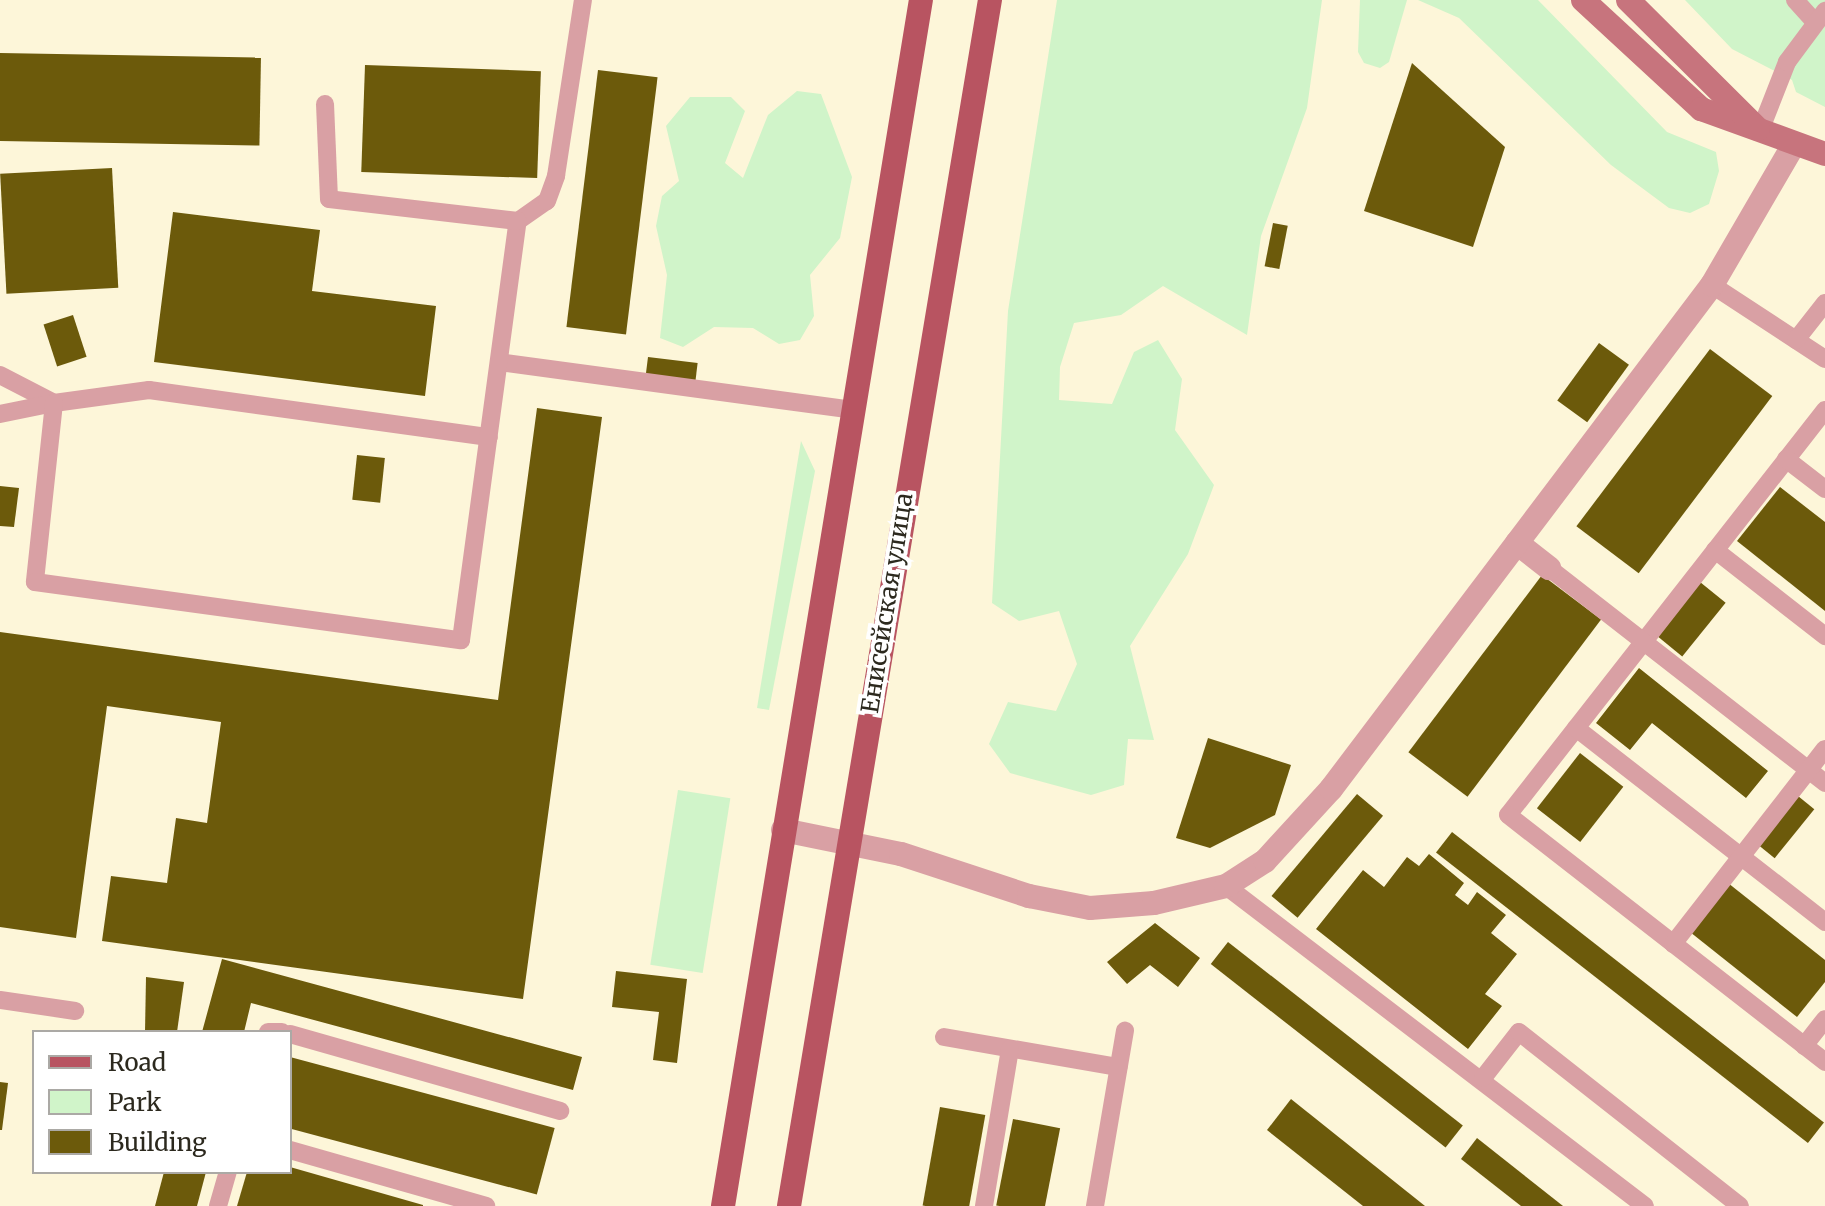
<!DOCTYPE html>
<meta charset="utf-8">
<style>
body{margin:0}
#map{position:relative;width:1825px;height:1206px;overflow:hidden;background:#fdf6d9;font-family:Merriweather,serif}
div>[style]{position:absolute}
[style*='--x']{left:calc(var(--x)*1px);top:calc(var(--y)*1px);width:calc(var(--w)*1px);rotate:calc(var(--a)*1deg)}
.green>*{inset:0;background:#d0f4c9;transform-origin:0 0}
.building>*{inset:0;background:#6c5a0b;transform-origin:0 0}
.service>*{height:18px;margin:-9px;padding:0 9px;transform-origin:9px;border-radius:9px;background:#d9a0a4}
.minor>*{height:24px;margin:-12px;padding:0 12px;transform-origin:12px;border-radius:12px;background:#d9a0a4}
.secondary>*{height:24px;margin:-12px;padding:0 12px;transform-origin:12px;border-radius:12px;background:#c7747d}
.primary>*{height:24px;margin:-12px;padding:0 12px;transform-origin:12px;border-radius:12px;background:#b85461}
span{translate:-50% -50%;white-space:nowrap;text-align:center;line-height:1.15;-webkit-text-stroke:8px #fff;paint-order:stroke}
.street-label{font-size:24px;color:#2c291e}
.legend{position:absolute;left:32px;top:1030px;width:260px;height:144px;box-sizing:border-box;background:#fff;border:2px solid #aba9a5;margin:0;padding:10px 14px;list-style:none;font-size:24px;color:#2c291e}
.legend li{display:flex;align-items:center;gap:16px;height:40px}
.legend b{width:40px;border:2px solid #aba9a5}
</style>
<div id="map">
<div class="green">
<div style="clip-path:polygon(1057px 0,1322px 0,1307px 108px,1261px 236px,1247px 335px,1163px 286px,1121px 315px,1074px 323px,1060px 367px,1059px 400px,1112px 404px,1134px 352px,1158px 340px,1182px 379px,1175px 430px,1214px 485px,1188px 554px,1130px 646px,1154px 740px,1128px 739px,1124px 785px,1091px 795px,1010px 773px,989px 744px,1008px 702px,1056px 711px,1077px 664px,1059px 611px,1019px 621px,992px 603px,1008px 311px)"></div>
<div style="clip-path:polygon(1360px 0,1407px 0,1389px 62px,1380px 68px,1364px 63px,1358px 52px)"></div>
<div style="clip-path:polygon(1418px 0,1538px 0,1667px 132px,1716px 152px,1719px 171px,1709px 204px,1690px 213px,1669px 208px,1611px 165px,1459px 18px)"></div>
<div style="clip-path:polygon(1685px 0,1825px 0,1825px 107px,1796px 92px,1792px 80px,1732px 49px)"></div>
<div style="clip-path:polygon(797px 91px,821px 94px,852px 177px,840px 238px,810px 275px,814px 316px,800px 340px,779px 344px,753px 328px,714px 327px,683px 347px,660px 338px,667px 275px,656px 226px,662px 196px,679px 181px,666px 126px,690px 97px,731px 97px,745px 111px,725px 163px,743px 178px,768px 115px)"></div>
<div style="clip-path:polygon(801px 441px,815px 471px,769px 710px,757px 708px)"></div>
<div style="left:678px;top:790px;width:53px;height:177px;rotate:9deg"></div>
</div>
<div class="building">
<div style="left:0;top:53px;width:261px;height:88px;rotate:1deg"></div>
<div style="clip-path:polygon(1412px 63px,1505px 147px,1473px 247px,1364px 211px)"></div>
<div style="left:365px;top:65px;width:176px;height:107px;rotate:2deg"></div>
<div style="left:598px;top:70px;width:60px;height:259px;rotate:7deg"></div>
<div style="left:112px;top:168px;width:120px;height:112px;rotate:87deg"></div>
<div style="clip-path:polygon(173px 212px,320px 230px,312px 291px,436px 306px,425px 396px,154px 362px)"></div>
<div style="left:1273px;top:223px;width:15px;height:44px;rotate:11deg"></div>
<div style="left:73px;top:315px;width:44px;height:31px;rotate:72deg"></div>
<div style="left:1599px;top:343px;width:37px;height:71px;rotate:36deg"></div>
<div style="left:1710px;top:349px;width:78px;height:222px;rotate:37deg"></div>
<div style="left:648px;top:357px;width:50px;height:21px;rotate:7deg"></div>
<div style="clip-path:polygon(537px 408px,602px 417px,523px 999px,102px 941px,111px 876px,167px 883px,176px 818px,207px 823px,221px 722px,107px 706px,76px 938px,0 927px,0 632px,498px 700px)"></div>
<div style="left:357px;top:455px;width:28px;height:45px;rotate:6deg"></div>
<div style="clip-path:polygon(0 486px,19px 488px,14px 527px,0 526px)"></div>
<div style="clip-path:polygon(1780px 487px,1825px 522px,1825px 611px,1737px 541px)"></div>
<div style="left:1542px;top:575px;width:74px;height:222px;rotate:37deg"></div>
<div style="left:1700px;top:582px;width:33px;height:69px;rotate:39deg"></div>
<div style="clip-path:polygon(1639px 668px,1768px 771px,1746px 798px,1652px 723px,1630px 750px,1596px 723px)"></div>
<div style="clip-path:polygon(1208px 738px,1291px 765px,1275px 815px,1210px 848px,1176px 838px)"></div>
<div style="left:1580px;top:753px;width:55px;height:70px;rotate:38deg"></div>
<div style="left:1357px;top:794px;width:34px;height:133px;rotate:40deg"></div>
<div style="left:1798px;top:796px;width:21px;height:63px;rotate:39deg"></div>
<div style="left:1452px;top:832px;width:472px;height:26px;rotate:38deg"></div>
<div style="clip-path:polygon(1429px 854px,1464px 883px,1455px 895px,1468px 905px,1477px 892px,1506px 915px,1491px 933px,1517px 954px,1485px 994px,1502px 1006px,1468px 1049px,1316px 929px,1363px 870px,1384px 887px,1407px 857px,1419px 866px)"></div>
<div style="clip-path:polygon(1728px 883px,1825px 960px,1825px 982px,1797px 1017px,1690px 932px)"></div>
<div style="clip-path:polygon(1155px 923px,1200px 958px,1178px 987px,1150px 965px,1127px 984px,1107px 962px)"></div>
<div style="left:1228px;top:942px;width:298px;height:28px;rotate:38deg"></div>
<div style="clip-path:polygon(222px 959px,582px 1057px,573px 1090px,251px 1003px,244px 1032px,202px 1032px)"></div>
<div style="clip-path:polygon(616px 971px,687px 979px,677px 1063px,653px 1060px,659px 1012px,612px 1007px)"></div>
<div style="clip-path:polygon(146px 977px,184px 982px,177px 1032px,145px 1032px)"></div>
<div style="left:290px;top:1057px;width:274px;height:69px;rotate:15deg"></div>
<div style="clip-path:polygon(0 1082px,8px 1083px,2px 1130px,0 1130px)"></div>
<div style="clip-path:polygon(1291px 1099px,1425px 1206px,1363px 1206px,1267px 1130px)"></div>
<div style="left:940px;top:1107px;width:46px;height:100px;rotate:10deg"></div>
<div style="left:1013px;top:1119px;width:48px;height:88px;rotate:11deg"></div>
<div style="clip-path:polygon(1477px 1138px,1563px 1206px,1521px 1206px,1461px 1159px)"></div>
<div style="clip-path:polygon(290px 1167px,423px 1205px,423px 1206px,237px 1206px,247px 1172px)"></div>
<div style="clip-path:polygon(164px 1172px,206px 1172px,197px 1206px,155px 1206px)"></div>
</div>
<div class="service">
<div style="--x:1795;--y:0;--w:30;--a:48"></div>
<div style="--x:1760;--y:131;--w:74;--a:-68.6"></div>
<div style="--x:1787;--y:62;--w:64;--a:-53.3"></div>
<div style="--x:518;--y:221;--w:35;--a:-35"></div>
<div style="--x:547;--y:201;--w:27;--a:-70"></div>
<div style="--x:556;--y:176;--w:178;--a:-81.3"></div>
<div style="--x:1712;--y:285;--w:135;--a:33.2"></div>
<div style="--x:1796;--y:340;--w:47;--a:-51.9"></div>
<div style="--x:499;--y:362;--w:357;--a:7.7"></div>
<div style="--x:0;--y:375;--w:61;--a:27.4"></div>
<div style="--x:54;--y:403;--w:96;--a:-7.8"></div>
<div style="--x:149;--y:390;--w:343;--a:7.9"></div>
<div style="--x:1825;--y:410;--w:514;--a:128.05"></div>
<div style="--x:1508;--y:815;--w:402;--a:37.9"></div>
<div style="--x:0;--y:414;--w:55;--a:-11.5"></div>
<div style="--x:54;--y:403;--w:180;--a:96.1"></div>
<div style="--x:35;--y:582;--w:430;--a:7.8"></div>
<div style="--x:461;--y:640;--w:423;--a:-82.3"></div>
<div style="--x:518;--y:221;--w:190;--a:-173.4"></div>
<div style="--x:329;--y:199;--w:95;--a:-92.4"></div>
<div style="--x:1786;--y:459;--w:49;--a:37.6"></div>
<div style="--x:1715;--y:550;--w:140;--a:38"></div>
<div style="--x:1549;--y:568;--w:350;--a:37.9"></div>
<div style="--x:1576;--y:728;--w:316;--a:37.9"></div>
<div style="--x:1226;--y:886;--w:527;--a:37.37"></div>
<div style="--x:1673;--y:944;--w:247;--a:-52.1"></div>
<div style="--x:0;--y:1000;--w:76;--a:8.3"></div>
<div style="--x:268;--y:1032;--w:14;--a:0"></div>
<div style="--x:290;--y:1034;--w:281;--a:15.9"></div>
<div style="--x:944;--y:1037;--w:177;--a:9.8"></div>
<div style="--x:1804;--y:1046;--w:34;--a:-52"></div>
<div style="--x:1483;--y:1078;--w:58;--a:-52"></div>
<div style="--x:1519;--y:1032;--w:281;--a:38.2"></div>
<div style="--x:290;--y:1150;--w:204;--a:15.9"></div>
<div style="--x:218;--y:1206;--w:35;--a:-74"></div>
<div style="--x:984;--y:1206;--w:159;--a:-80.6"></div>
<div style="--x:1095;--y:1206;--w:178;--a:-80.3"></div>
</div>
<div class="minor">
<div style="--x:1517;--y:543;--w:41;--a:38"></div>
<div style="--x:783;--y:830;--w:120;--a:11.5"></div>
<div style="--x:901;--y:854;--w:135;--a:18.2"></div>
<div style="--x:1029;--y:896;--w:62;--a:11.1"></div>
<div style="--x:1090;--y:908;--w:64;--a:-4.5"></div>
<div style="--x:1154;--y:903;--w:74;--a:-13.3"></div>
<div style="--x:1226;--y:886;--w:46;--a:-32.7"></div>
<div style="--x:1265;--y:861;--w:98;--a:-47.5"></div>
<div style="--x:1331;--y:789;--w:632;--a:-52.91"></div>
<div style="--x:1712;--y:285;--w:161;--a:-59.8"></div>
</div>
<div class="secondary">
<div style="--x:1583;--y:0;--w:161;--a:42.7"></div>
<div style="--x:1701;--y:109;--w:132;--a:19.9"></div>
<div style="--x:1628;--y:0;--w:183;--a:44.8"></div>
</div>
<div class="primary">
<div style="--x:723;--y:1206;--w:1222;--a:-80.68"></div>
<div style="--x:789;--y:1206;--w:1223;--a:-80.54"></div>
</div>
<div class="street-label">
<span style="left:887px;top:603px;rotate:-81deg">Енисейская улица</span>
</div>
<ul class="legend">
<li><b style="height:10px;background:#b85461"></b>Road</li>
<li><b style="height:22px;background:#d0f4c9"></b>Park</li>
<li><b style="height:22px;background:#6c5a0b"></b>Building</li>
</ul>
</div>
